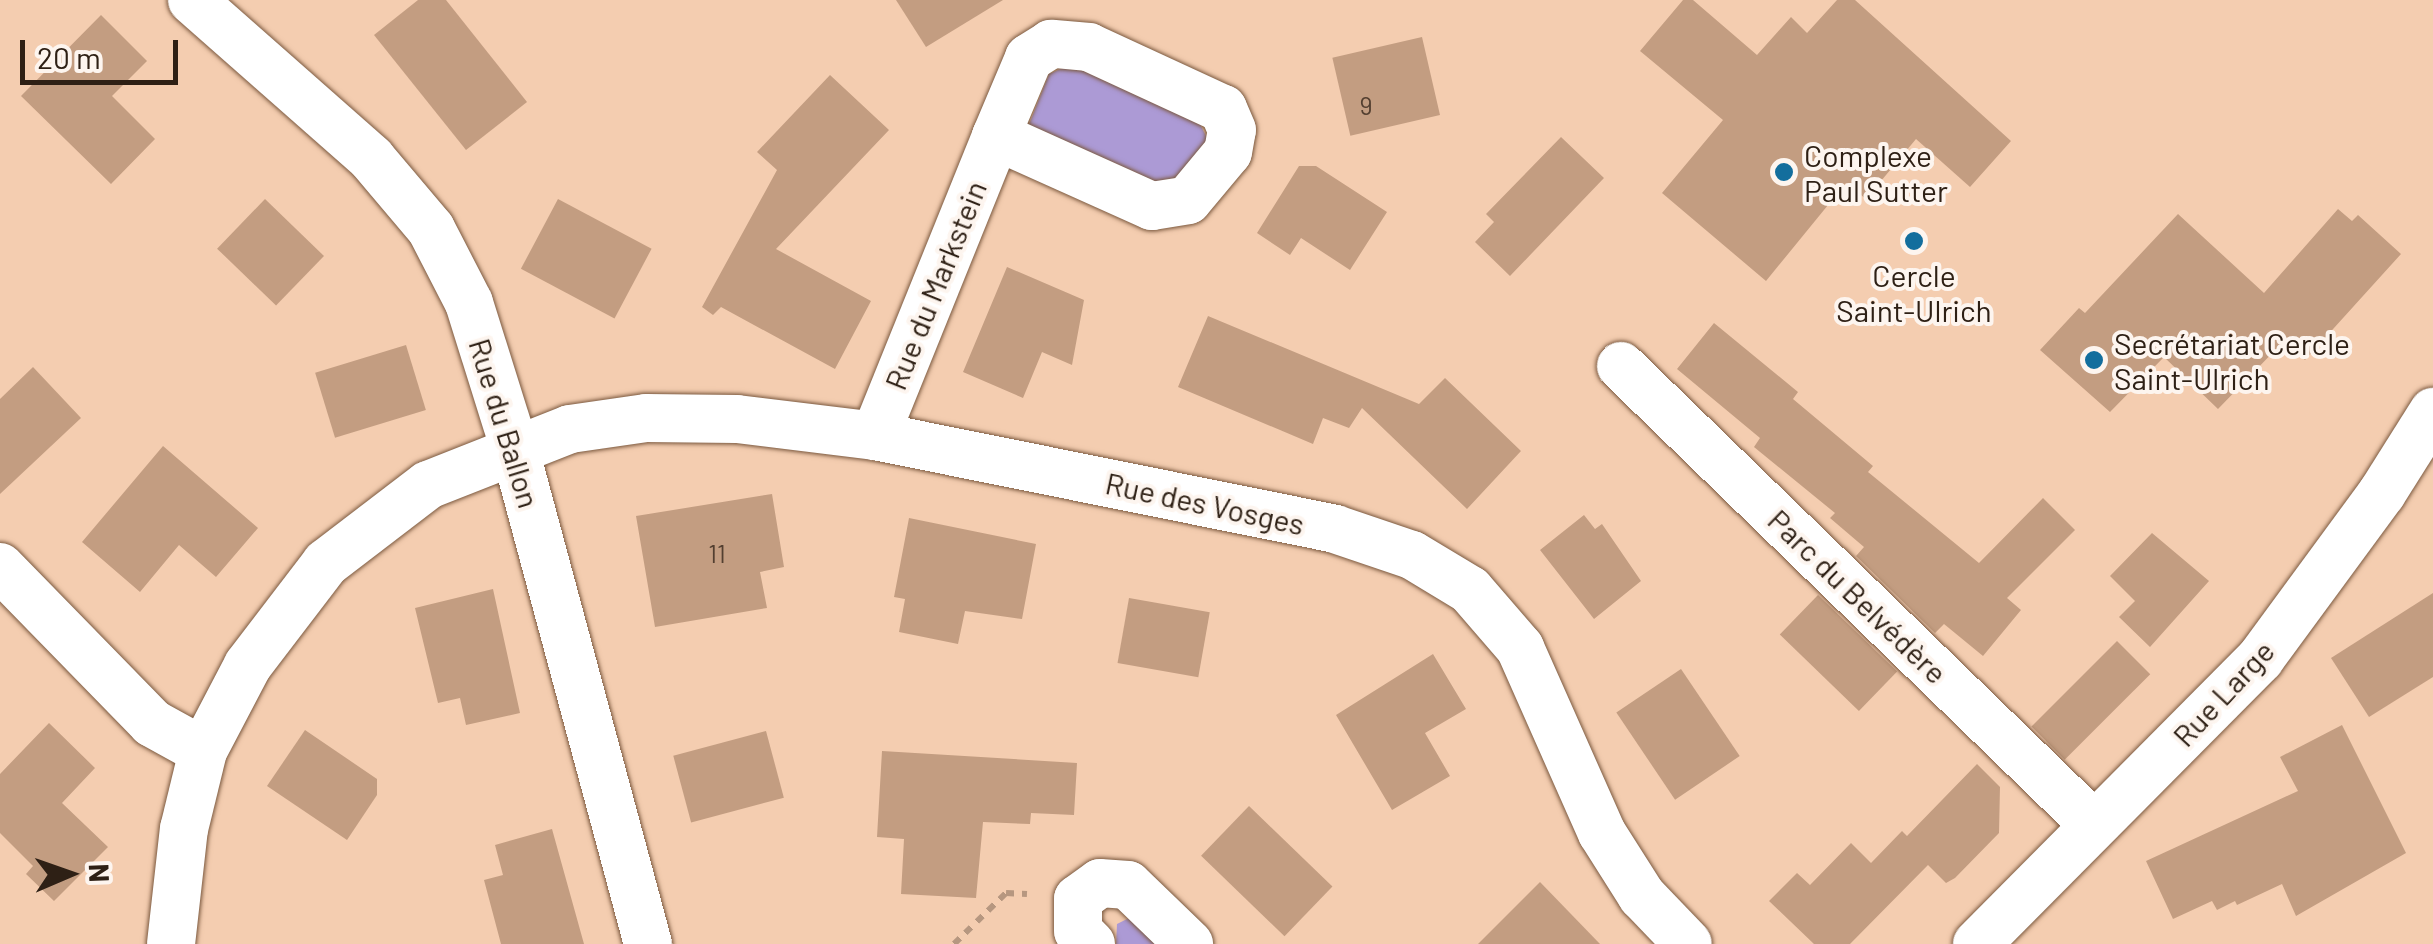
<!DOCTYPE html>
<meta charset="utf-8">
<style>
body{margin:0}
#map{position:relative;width:2433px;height:944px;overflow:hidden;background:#f4cdb0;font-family:Barlow,sans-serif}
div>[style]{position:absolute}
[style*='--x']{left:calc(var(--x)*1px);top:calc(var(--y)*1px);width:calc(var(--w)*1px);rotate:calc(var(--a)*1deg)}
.green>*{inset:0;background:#ac9ad5}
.building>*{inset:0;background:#c39d81;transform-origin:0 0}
.path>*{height:6px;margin-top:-3px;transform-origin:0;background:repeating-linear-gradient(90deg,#b69780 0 8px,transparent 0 16px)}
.roads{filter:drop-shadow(0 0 2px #7b593f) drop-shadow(0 0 2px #7b593f)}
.minor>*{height:48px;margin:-24px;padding:0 24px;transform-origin:24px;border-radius:24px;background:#fff}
.dots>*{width:28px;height:28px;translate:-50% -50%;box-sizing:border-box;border:5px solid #fdf5ef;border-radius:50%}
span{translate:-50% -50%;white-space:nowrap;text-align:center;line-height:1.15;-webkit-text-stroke:8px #fdf5ef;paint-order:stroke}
.number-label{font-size:25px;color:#533f30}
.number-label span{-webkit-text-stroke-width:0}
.poi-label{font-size:30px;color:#2e2015}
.left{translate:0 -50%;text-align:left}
.street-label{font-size:30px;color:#2e2015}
.north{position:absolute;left:20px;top:824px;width:100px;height:100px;-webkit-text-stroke:8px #fdf5ef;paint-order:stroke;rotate:88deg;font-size:28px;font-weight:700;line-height:40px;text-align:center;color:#2e2015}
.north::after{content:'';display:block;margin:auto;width:35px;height:45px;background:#2e2015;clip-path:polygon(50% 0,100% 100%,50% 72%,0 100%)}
.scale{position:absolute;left:20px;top:40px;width:158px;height:45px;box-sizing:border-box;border:5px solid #2e2015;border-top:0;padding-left:12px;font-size:30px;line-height:35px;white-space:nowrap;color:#2e2015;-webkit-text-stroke:8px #fdf5ef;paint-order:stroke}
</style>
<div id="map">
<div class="green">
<div style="clip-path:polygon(1072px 64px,1200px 124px,1208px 140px,1179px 180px,1149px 184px,1028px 127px,1049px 74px)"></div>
<div style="clip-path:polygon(1135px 915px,1170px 944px,1116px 944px,1117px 924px)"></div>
</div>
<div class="building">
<div style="clip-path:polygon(418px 0,446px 0,527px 102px,466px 150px,374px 35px)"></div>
<div style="clip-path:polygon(896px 0,1003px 0,926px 47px)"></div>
<div style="clip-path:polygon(1683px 0,1693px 0,1757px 55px,1791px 17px,1807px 33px,1837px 0,1855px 0,2011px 141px,1970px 187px,1916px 139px,1866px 199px,1846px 183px,1766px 281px,1662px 193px,1723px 120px,1640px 51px)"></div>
<div style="clip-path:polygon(101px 15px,147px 61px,112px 96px,155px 139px,111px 184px,21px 96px)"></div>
<div style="left:1422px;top:37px;width:80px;height:92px;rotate:77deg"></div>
<div style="clip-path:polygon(830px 75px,889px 130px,776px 249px,871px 301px,835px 369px,721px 307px,713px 315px,702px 307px,777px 170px,757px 152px)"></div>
<div style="clip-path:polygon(1561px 137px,1604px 178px,1510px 276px,1475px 242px,1494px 222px,1486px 214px)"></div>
<div style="clip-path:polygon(1299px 166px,1316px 166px,1387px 212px,1350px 270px,1301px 238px,1290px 255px,1257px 233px)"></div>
<div style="left:265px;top:199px;width:82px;height:69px;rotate:44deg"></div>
<div style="left:558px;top:199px;width:106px;height:79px;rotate:28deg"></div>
<div style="clip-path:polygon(2338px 209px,2352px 221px,2358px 215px,2401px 254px,2305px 360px,2284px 341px,2218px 409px,2164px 357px,2110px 412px,2040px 350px,2079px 308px,2085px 313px,2178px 214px,2264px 293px)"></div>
<div style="clip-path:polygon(1007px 267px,1084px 300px,1072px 365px,1042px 352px,1023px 398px,963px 372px)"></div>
<div style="clip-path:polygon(1208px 316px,1419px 404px,1445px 378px,1521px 451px,1467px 509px,1362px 408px,1349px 428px,1323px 418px,1313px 444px,1178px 387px)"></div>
<div style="clip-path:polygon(1714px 323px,1798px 392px,1793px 399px,1873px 466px,1868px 472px,1979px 563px,2043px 498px,2075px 530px,2007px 598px,2021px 610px,1983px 656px,1944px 624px,1935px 633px,1856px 556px,1864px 547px,1830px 518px,1835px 513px,1754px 447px,1760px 438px,1677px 369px)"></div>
<div style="left:406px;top:345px;width:68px;height:95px;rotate:73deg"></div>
<div style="clip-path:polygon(33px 367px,81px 418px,0 494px,0 399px)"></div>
<div style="clip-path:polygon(163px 446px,258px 528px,216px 577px,179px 545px,140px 592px,82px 542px)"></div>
<div style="clip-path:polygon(772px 494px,784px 567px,760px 572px,767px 608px,655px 627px,636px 516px)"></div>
<div style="clip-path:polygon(1584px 515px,1595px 529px,1602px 524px,1641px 581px,1594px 619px,1540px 550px)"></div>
<div style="clip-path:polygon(909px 518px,1036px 544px,1022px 619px,965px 611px,958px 644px,899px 632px,905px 599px,894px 597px)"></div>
<div style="clip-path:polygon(2152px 533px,2209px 581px,2150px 647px,2119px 617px,2135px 601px,2110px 576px)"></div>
<div style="clip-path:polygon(493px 589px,520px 713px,466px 725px,460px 698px,438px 703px,415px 608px)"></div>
<div style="clip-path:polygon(2433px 593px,2433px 677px,2369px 717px,2331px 658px)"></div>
<div style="left:1818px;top:595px;width:110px;height:55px;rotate:44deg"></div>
<div style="left:1129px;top:598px;width:82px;height:66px;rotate:10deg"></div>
<div style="left:2117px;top:641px;width:47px;height:121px;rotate:45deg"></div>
<div style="clip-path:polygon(1433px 654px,1466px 709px,1425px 733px,1450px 776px,1392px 810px,1336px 715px)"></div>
<div style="left:1681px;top:669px;width:105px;height:78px;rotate:56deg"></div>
<div style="clip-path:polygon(49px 723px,95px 768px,62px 803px,108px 847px,54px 901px,26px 874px,33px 866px,0 833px,0 774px)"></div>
<div style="clip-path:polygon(2342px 725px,2406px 853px,2296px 916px,2282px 884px,2237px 905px,2235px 901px,2217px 910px,2212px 901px,2173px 919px,2146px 861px,2298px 791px,2280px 757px)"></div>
<div style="clip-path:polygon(305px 730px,377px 779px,377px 795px,347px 840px,267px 786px)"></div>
<div style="left:766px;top:731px;width:69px;height:96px;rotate:75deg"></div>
<div style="clip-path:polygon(882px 751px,1077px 763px,1074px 815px,1031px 813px,1030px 824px,983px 822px,976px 898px,901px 894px,904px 839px,877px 837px)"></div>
<div style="clip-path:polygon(1977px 764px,2000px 787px,1999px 833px,1955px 878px,1946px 883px,1928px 865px,1850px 944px,1814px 944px,1769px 901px,1797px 873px,1810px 885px,1851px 843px,1871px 863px,1902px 831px,1907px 836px)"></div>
<div style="left:1249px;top:806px;width:116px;height:69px;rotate:44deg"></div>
<div style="clip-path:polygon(552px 829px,584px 944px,501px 944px,484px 880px,503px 875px,495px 845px)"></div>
<div style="clip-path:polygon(1540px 882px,1600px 944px,1478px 944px)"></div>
</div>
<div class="path">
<div style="--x:954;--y:944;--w:73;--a:-44.4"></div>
<div style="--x:1006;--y:893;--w:21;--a:3"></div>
</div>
<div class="roads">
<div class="minor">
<div style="--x:192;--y:0;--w:239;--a:41.4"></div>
<div style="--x:371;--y:158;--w:93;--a:49.8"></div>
<div style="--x:431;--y:229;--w:83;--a:62.8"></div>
<div style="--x:469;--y:303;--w:154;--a:72.6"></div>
<div style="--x:515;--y:450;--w:512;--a:74.93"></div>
<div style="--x:1621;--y:366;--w:659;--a:44.14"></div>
<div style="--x:875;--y:436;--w:323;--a:-68"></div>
<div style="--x:996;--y:136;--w:171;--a:24.2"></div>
<div style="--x:1152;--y:206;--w:36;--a:-9"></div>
<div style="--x:1188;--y:200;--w:62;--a:-50.2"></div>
<div style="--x:1228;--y:152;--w:22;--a:-80"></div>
<div style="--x:1232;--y:130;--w:23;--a:-113"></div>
<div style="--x:1223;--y:109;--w:148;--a:-155.2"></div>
<div style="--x:1089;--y:47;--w:38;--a:-175"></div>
<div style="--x:1051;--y:44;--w:26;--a:148"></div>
<div style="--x:1029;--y:58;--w:85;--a:112.9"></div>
<div style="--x:0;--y:567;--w:218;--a:45.7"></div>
<div style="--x:152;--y:723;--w:58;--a:28.8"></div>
<div style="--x:171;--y:944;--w:116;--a:-83.6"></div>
<div style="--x:184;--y:829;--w:80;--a:-76.3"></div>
<div style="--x:203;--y:751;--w:97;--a:-62.4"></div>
<div style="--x:248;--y:665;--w:128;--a:-52.6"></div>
<div style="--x:326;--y:563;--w:128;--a:-37.4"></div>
<div style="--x:428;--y:485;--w:153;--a:-21.5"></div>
<div style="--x:570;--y:429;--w:77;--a:-8.2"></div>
<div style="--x:646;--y:418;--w:91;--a:0.6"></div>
<div style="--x:737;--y:419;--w:139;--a:7"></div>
<div style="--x:875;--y:436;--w:469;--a:11.4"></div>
<div style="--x:1335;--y:529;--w:81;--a:18.7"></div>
<div style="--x:1412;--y:555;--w:68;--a:31.1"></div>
<div style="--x:1470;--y:590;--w:77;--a:49.2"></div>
<div style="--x:1520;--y:648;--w:202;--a:66.1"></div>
<div style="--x:1602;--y:833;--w:75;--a:57.6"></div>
<div style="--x:1642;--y:896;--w:66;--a:46.2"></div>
<div style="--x:1091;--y:944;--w:18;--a:-135"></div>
<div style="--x:1078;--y:931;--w:32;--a:-90"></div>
<div style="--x:1078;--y:899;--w:27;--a:-36"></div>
<div style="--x:1100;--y:883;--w:28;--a:4"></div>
<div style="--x:1128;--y:885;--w:85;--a:44"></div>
<div style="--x:1977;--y:944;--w:402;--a:-45.2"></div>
<div style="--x:2260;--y:659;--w:206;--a:-53.7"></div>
<div style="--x:2382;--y:493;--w:96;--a:-57.8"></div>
</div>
</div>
<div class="dots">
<div style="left:1784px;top:172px;background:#136e9d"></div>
<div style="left:1914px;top:241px;background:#136e9d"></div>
<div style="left:2094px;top:360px;background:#136e9d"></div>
</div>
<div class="number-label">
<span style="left:1366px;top:105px">9</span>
<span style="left:717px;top:553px">11</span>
</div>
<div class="poi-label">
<span class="left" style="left:1804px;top:172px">Complexe<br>Paul Sutter</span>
<span style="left:1914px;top:292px">Cercle<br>Saint-Ulrich</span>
<span class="left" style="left:2114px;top:360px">Secrétariat Cercle<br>Saint-Ulrich</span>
</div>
<div class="street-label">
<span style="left:935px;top:285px;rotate:-68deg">Rue du Markstein</span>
<span style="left:505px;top:423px;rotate:73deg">Rue du Ballon</span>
<span style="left:1205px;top:503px;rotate:12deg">Rue des Vosges</span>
<span style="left:1858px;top:596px;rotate:44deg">Parc du Belvédère</span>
<span style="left:2223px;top:693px;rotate:-47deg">Rue Large</span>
</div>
<div class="north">N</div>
<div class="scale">20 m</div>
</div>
